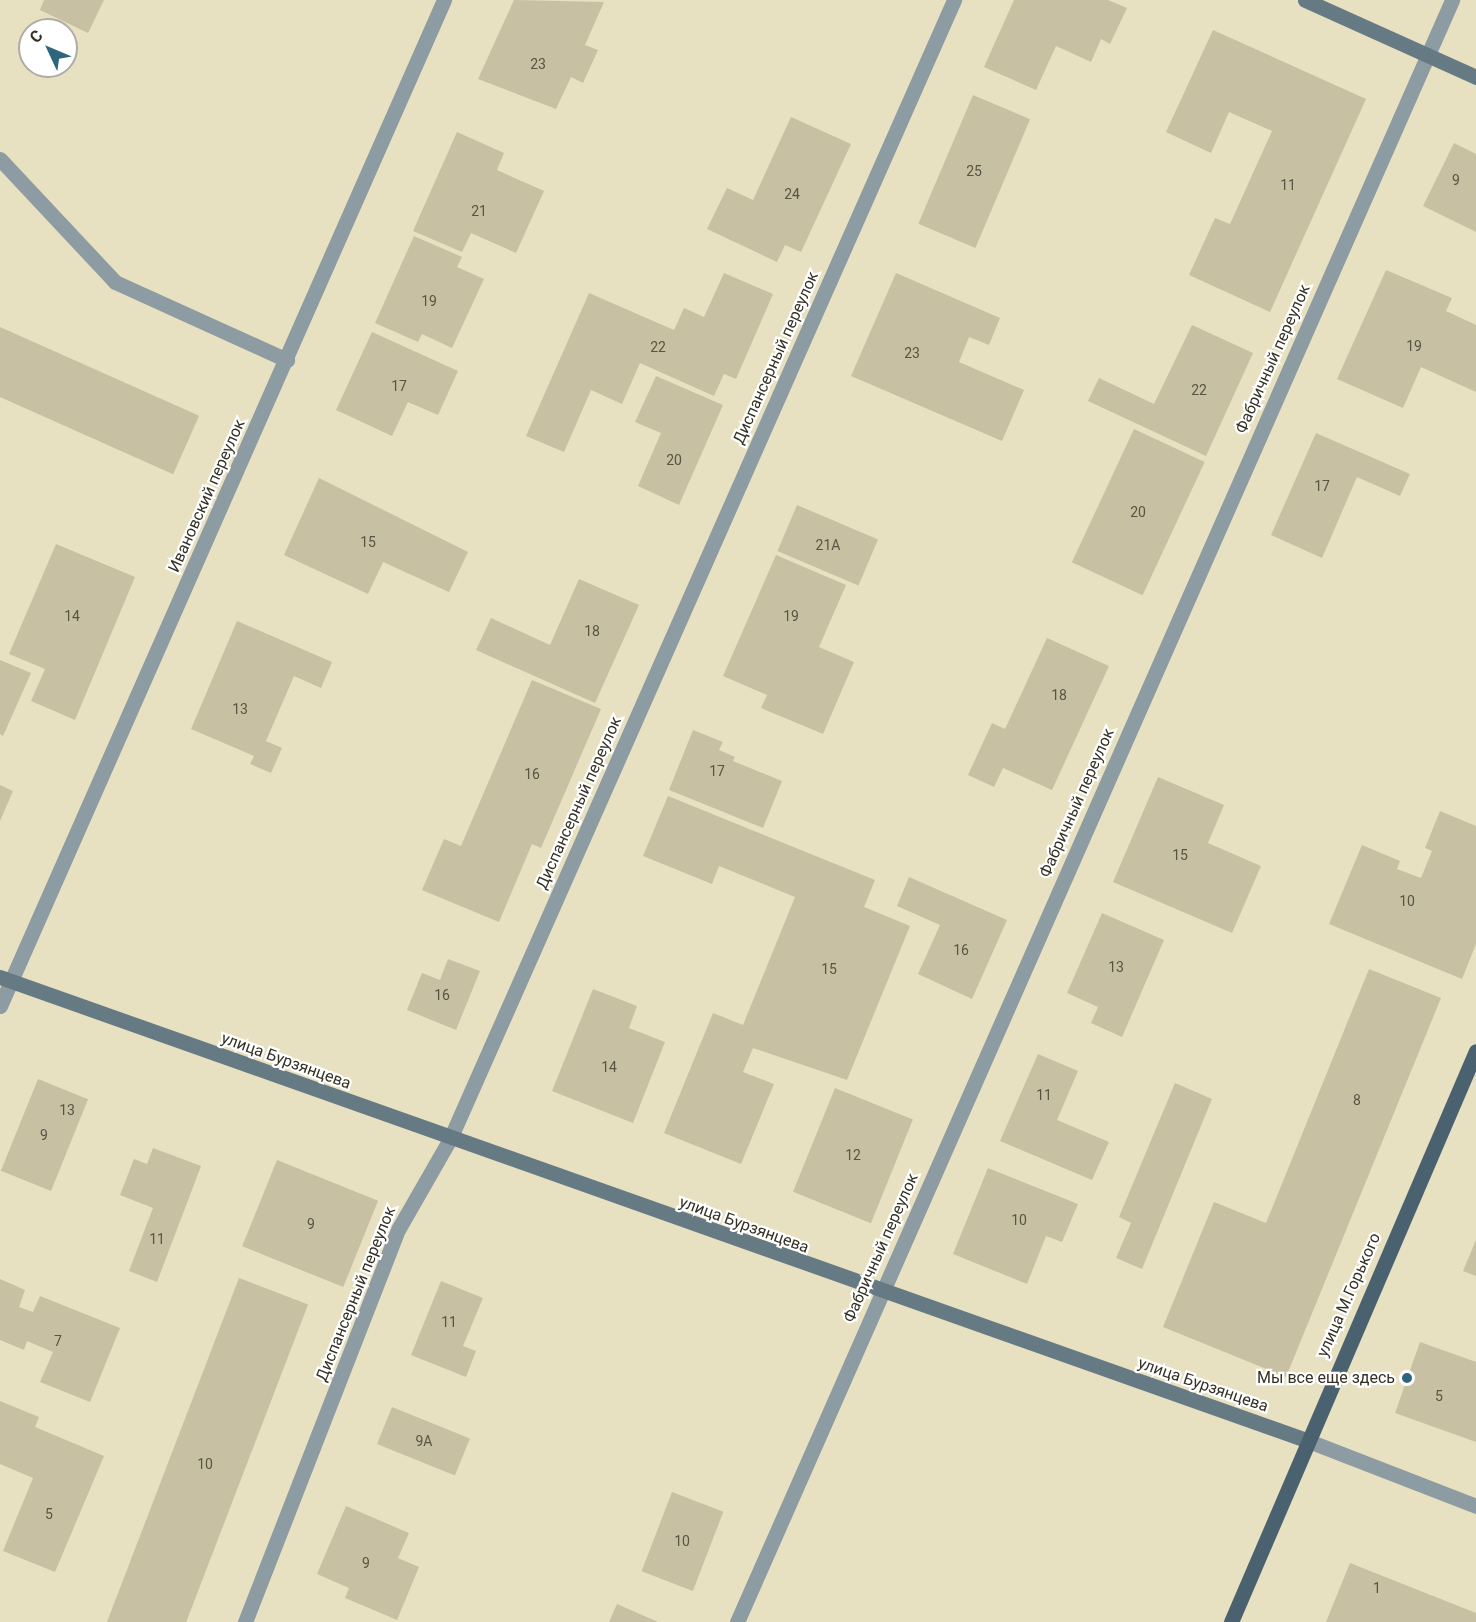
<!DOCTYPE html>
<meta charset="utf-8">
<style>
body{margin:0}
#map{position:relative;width:1476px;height:1622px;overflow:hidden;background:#e7e0c1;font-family:Roboto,sans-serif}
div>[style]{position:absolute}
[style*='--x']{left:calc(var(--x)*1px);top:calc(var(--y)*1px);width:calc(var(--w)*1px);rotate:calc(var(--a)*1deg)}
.building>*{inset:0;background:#c7c0a2;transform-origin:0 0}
.street>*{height:15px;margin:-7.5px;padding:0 7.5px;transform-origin:7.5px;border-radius:7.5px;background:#8d9ba2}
.secondary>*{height:15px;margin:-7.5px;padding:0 7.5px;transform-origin:7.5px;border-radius:7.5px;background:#667a84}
.primary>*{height:15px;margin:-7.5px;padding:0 7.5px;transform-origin:7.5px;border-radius:7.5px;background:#4a626f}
.dots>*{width:16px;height:16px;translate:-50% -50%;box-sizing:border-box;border:3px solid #fff;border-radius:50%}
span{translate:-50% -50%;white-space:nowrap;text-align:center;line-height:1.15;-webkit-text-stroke:4.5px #fff;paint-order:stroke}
.number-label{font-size:14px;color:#585444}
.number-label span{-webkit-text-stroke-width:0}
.street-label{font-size:16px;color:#333024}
.poi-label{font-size:16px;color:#333024}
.right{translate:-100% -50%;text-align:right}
.north{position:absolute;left:18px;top:18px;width:60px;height:60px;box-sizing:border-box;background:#fff;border:2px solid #adaca7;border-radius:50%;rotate:314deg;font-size:16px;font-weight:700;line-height:24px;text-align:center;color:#333024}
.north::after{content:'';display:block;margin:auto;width:21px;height:27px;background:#2d657f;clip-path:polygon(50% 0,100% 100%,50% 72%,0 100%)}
</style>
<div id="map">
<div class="building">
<div style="clip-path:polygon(44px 0,104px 0,88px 33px,40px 10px)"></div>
<div style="clip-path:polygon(514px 0,604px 2px,585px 45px,598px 50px,583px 83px,571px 77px,556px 109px,478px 79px)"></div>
<div style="clip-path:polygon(1014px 0,1108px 0,1127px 8px,1110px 44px,1101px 39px,1091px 62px,1056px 46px,1036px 90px,984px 67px)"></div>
<div style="clip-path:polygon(1213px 30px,1366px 99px,1270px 312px,1189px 275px,1215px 218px,1230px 224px,1272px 131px,1229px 112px,1211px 153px,1166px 132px)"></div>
<div style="left:973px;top:95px;width:62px;height:140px;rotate:23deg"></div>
<div style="clip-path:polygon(791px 117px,851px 144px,801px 252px,785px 245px,777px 262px,707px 229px,727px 188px,753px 200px)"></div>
<div style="clip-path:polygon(457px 132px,504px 153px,497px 170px,544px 191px,516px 253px,471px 233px,462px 252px,413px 231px)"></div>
<div style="clip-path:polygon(1454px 143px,1476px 154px,1476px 232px,1423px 206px)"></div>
<div style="clip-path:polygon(414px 236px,462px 257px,457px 267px,484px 279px,452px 348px,422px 334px,418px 342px,375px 323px)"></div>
<div style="clip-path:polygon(1386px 270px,1452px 298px,1446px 311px,1476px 325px,1476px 392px,1421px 367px,1403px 408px,1337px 379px)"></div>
<div style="clip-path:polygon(724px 273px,773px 294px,736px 379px,724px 374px,714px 396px,640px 363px,622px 404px,591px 390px,564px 452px,526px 436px,589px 293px,674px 330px,684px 308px,704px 317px)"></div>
<div style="clip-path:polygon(896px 273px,1000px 318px,989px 345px,969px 337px,959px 362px,1024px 390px,1002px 441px,851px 376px)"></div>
<div style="clip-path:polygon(1192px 325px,1253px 353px,1206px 456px,1088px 401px,1099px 378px,1154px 404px)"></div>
<div style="left:0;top:327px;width:218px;height:64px;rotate:24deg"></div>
<div style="clip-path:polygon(372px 332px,458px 371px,438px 415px,408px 402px,392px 436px,336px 410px)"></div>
<div style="clip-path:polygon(656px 376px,723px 405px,679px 505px,638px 486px,661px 433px,635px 422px)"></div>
<div style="left:1134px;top:429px;width:78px;height:147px;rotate:25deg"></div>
<div style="clip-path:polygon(1316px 433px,1410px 474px,1400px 496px,1357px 477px,1322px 558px,1271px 535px)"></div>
<div style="clip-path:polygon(319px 478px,468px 552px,449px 592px,383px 562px,368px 594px,284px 555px)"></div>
<div style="left:797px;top:505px;width:88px;height:50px;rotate:23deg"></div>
<div style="clip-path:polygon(56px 544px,135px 577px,75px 720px,31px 701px,45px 669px,9px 654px)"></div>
<div style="clip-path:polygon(776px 555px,846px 585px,819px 647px,854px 662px,823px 734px,761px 708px,767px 695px,723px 676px)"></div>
<div style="clip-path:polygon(579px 579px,639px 605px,595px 703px,476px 650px,491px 618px,550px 645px)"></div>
<div style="clip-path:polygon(237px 621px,332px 662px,321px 688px,294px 676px,266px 741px,282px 748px,271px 773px,250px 764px,254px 756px,191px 729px)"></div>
<div style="clip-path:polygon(1047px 638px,1109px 666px,1052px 790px,1003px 768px,994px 787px,968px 775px,992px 723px,1005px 729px)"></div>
<div style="clip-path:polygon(0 660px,31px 673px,3px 736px,0 734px)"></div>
<div style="clip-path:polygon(532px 680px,601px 709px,541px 848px,532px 844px,499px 922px,422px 890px,444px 839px,461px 846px)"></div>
<div style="clip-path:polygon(693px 730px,723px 742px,719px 750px,735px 757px,733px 761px,782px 781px,763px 828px,669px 790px)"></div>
<div style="clip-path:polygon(1158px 777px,1224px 805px,1208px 843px,1261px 866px,1232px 933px,1113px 882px)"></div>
<div style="clip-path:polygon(0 785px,13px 791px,0 821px)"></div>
<div style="clip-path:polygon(668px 796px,875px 880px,864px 907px,910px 926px,847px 1080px,753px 1048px,743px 1072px,774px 1084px,741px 1164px,664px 1133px,713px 1013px,743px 1025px,795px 897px,719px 866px,712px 884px,643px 856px)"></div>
<div style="clip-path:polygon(1440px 811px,1476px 826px,1476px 944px,1462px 979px,1329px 924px,1362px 845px,1400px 861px,1397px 869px,1421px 878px,1432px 851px,1425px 848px)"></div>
<div style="clip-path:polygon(909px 877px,1007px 920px,972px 999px,918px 974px,940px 925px,897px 906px)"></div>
<div style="clip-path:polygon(1102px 913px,1164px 940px,1122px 1037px,1091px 1023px,1098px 1007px,1067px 993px)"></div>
<div style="clip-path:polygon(448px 959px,480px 971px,456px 1030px,407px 1010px,422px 973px,440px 980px)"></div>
<div style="clip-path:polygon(1369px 969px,1441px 998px,1286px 1377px,1163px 1327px,1214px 1202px,1266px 1223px)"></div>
<div style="clip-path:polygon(593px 989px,637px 1006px,629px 1028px,665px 1042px,633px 1123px,552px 1091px)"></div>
<div style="clip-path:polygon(1038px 1054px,1078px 1071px,1057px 1120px,1109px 1142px,1092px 1180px,1000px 1141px)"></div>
<div style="left:38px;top:1079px;width:54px;height:99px;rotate:22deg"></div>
<div style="clip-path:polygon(1175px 1083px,1212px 1099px,1142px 1269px,1116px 1258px,1131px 1223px,1119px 1217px)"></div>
<div style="left:835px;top:1088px;width:84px;height:112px;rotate:22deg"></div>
<div style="clip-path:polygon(153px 1148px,201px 1166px,157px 1282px,129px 1271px,153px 1208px,120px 1195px,134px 1159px,147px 1164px)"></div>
<div style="left:277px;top:1160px;width:109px;height:93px;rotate:22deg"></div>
<div style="clip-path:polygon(988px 1168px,1078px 1204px,1062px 1242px,1046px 1236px,1027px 1284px,953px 1254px)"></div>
<div style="clip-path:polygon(1476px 1240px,1476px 1276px,1463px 1271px)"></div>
<div style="left:239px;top:1278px;width:74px;height:370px;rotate:21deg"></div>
<div style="clip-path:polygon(0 1279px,25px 1290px,19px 1307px,33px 1312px,40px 1296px,120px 1328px,90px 1402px,40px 1382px,53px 1352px,27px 1341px,24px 1350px,0 1340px)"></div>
<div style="clip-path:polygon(441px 1281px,483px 1298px,463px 1346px,476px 1351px,466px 1377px,411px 1355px)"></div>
<div style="clip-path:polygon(1420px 1342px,1476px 1362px,1476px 1442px,1395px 1413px)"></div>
<div style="clip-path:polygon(0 1401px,39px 1417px,35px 1427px,104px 1456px,55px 1572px,3px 1551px,33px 1478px,0 1464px)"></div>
<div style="left:392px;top:1407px;width:84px;height:40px;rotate:22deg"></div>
<div style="left:672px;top:1492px;width:55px;height:85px;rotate:21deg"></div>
<div style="clip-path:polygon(346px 1506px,409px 1533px,398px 1558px,419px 1567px,397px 1620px,345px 1598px,349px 1588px,317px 1574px)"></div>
<div style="clip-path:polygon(1350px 1563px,1476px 1613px,1476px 1622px,1326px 1622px)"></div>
<div style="clip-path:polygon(617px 1604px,658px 1622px,609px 1622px)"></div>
</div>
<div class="street">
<div style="--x:0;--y:159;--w:168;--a:46.9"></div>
<div style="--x:115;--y:282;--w:189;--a:24.4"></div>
<div style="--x:0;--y:1006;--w:1100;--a:-66.19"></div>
<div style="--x:1306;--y:1440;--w:182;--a:21.2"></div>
<div style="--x:245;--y:1622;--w:423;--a:-68.7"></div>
<div style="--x:399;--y:1228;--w:103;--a:-60.2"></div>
<div style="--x:450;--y:1139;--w:1246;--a:-66.13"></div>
<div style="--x:737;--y:1622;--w:1773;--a:-66.21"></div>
</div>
<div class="secondary">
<div style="--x:1305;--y:0;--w:188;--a:24.2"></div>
<div style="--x:0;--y:977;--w:1386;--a:19.52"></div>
</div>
<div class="primary">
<div style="--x:1231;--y:1622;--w:621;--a:-66.78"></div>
</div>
<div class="dots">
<div style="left:1407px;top:1378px;background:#2d657f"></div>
</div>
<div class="number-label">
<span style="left:538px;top:64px">23</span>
<span style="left:974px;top:171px">25</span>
<span style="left:1456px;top:180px">9</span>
<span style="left:1288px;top:185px">11</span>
<span style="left:792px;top:194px">24</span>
<span style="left:479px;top:211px">21</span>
<span style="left:429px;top:301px">19</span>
<span style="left:1414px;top:346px">19</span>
<span style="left:658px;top:347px">22</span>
<span style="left:912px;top:353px">23</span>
<span style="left:399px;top:386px">17</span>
<span style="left:1199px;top:390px">22</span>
<span style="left:674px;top:460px">20</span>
<span style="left:1322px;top:486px">17</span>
<span style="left:1138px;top:512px">20</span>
<span style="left:368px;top:542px">15</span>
<span style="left:828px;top:545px">21А</span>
<span style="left:72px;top:616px">14</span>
<span style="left:791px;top:616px">19</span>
<span style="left:592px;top:631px">18</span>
<span style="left:1059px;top:695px">18</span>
<span style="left:240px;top:709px">13</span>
<span style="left:717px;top:771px">17</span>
<span style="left:532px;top:774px">16</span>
<span style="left:1180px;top:855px">15</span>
<span style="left:1407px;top:901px">10</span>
<span style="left:961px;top:950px">16</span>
<span style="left:1116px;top:967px">13</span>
<span style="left:829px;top:969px">15</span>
<span style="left:442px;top:995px">16</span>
<span style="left:609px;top:1067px">14</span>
<span style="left:1044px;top:1095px">11</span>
<span style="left:1357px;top:1100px">8</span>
<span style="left:67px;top:1110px">13</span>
<span style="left:44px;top:1135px">9</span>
<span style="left:853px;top:1155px">12</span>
<span style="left:1019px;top:1220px">10</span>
<span style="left:311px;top:1224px">9</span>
<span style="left:157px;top:1239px">11</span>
<span style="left:449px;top:1322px">11</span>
<span style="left:58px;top:1341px">7</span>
<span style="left:1439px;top:1396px">5</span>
<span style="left:424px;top:1441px">9А</span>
<span style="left:205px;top:1464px">10</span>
<span style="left:49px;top:1514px">5</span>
<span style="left:682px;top:1541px">10</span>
<span style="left:366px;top:1563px">9</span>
<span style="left:1377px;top:1588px">1</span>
</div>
<div class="street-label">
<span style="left:776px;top:358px;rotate:-66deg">Диспансерный переулок</span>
<span style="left:1273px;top:359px;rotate:-66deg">Фабричный переулок</span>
<span style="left:207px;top:496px;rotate:-66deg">Ивановский переулок</span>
<span style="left:579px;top:803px;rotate:-66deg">Диспансерный переулок</span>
<span style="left:1077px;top:803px;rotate:-66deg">Фабричный переулок</span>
<span style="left:286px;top:1061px;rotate:20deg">улица Бурзянцева</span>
<span style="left:744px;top:1225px;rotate:20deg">улица Бурзянцева</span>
<span style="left:881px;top:1248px;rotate:-66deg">Фабричный переулок</span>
<span style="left:356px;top:1294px;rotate:-68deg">Диспансерный переулок</span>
<span style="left:1349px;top:1295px;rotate:-66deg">улица М.Горького</span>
<span style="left:1203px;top:1385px;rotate:19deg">улица Бурзянцева</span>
</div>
<div class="poi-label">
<span class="right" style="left:1395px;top:1378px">Мы все еще здесь</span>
</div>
<div class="north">С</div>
</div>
